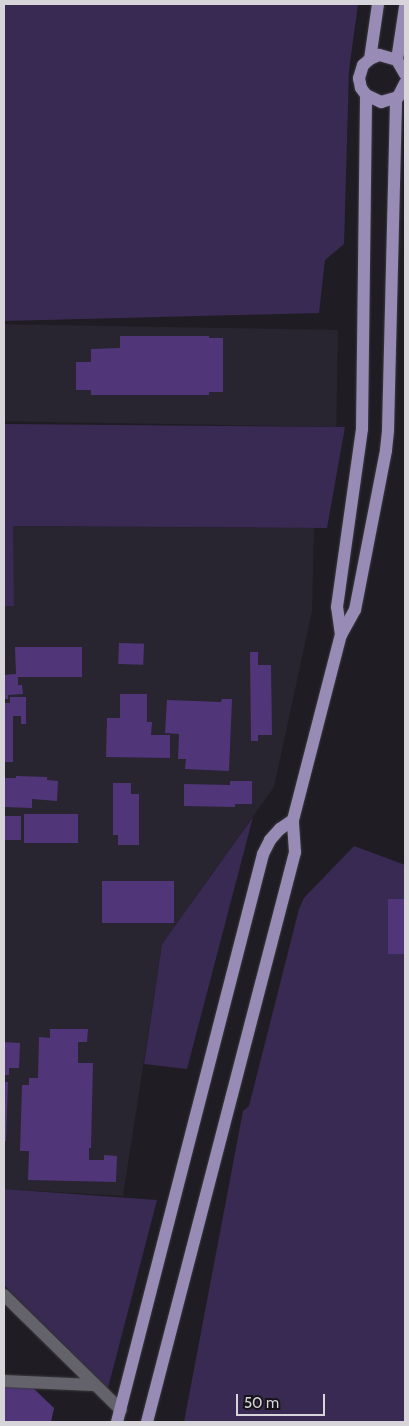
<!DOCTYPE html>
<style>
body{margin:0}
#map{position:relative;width:409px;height:1426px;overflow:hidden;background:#1f1d23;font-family:Cabin,sans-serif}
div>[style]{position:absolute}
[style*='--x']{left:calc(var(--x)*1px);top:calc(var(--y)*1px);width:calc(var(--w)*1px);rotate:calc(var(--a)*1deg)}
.built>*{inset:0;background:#282430;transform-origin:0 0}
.green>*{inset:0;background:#392a53}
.building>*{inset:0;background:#503679;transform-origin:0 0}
.roads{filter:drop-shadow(0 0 1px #3a393e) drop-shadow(0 0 1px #3a393e)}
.street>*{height:12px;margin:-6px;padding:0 6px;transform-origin:6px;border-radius:6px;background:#64626a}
.primary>*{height:12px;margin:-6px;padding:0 6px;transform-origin:6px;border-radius:6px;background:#988bb6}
span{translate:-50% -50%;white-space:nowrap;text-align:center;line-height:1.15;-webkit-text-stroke:4px #16141a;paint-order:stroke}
.frame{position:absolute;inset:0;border:5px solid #d7d5d9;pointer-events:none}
.scale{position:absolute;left:236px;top:1394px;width:89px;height:22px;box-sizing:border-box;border:2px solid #d7d5d9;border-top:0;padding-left:6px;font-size:15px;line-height:18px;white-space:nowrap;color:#d7d5d9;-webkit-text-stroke:4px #16141a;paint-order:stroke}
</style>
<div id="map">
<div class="built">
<div style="left:338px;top:330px;width:97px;height:334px;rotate:91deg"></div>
<div style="clip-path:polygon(4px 526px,314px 528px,312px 611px,274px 787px,162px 944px,123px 1196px,4px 1189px)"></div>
</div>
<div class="green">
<div style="clip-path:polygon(4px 4px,358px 4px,349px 70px,344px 244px,325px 260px,319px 313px,4px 321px)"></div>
<div style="clip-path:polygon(4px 424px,337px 427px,345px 427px,327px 528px,13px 526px,14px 606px,4px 606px)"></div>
<div style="clip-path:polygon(253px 817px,187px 1069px,144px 1064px,162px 944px)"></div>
<div style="clip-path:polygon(354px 846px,405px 865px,405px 1422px,184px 1422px,243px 1111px,249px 1106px,299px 909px,304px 898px)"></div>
<div style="clip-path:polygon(4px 1189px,157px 1200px,108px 1388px,4px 1285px)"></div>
</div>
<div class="building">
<div style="clip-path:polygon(120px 336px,209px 336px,209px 338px,223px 338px,223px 392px,209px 392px,209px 395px,91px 395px,91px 390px,76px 390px,76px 362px,91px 362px,91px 349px,120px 348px)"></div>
<div style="left:119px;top:643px;width:25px;height:21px;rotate:2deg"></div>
<div style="clip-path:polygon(15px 647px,82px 647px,82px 677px,18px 677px,18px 685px,22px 685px,23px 694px,8px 695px,8px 699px,4px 699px,4px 675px,16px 674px)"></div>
<div style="clip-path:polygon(250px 652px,258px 652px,258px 665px,271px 665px,272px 735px,258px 735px,258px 741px,251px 741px)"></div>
<div style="clip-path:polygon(120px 694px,147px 694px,147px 722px,152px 722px,151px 735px,170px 735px,170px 758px,106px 757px,107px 718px,120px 718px)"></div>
<div style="clip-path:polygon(10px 697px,26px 697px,26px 724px,21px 724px,21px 716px,13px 716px,13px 762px,4px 762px,4px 703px,10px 703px)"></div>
<div style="clip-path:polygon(222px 699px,232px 699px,229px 771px,185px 769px,186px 759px,178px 759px,179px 734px,165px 733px,167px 700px,221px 702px)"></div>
<div style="clip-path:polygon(16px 776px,47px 777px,47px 780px,58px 781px,57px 801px,32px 799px,32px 808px,4px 807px,4px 778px,16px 778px)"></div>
<div style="clip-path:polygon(230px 781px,252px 781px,252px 804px,235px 804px,235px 807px,184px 806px,184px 784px,230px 785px)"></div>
<div style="clip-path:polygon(113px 783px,131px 783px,131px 794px,139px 794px,139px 845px,118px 845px,118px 835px,113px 835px)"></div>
<div style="left:24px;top:814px;width:54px;height:29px"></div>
<div style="left:4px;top:816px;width:17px;height:24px"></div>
<div style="left:102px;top:881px;width:72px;height:42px"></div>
<div style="left:388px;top:899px;width:17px;height:55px"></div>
<div style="clip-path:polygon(50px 1029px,88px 1029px,87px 1042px,78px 1042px,78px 1063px,93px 1063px,91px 1148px,89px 1148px,89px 1160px,104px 1160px,104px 1155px,117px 1156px,116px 1182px,28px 1180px,29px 1151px,20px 1151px,22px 1085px,29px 1085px,29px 1078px,38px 1078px,39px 1037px,50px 1038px)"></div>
<div style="clip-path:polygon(4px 1042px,20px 1043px,19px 1068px,9px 1068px,9px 1075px,4px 1075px)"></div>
<div style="clip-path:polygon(4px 1082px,8px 1082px,6px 1141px,4px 1141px)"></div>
<div style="clip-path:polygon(4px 1386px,33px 1388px,54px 1408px,51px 1422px,4px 1422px)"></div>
</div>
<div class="roads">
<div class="street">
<div style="--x:4;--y:1295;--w:164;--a:44.5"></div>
<div style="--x:4;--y:1381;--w:89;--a:2.6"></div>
</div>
<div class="primary">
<div style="--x:370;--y:59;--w:56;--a:-81.7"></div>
<div style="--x:397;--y:60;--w:54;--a:-81.4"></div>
<div style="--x:405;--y:74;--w:16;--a:-120"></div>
<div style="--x:397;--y:60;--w:19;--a:-164"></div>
<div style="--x:379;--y:55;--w:10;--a:156"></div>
<div style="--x:370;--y:59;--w:9;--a:139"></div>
<div style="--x:363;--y:65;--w:14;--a:107"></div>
<div style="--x:359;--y:78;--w:10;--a:79"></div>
<div style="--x:361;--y:88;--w:9;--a:54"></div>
<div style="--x:366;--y:95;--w:17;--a:25"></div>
<div style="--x:381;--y:102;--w:18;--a:-16"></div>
<div style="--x:398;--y:97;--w:16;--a:-63"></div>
<div style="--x:341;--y:635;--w:28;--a:-98"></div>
<div style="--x:337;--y:607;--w:180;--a:-82"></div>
<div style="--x:362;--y:429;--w:334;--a:-89.3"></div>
<div style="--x:117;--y:1422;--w:586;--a:-75.58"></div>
<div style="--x:263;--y:854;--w:16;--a:-63"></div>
<div style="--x:270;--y:840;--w:15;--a:-48"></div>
<div style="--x:280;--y:829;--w:16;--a:-35"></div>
<div style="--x:147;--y:1422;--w:589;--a:-75.44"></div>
<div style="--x:295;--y:852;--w:32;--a:-94"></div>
<div style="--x:293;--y:820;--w:191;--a:-75.5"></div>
<div style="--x:341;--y:635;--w:29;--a:-61"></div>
<div style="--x:355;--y:610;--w:163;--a:-79"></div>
<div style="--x:386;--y:450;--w:20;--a:-84"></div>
<div style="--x:388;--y:430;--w:332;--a:-88.6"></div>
</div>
</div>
<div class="frame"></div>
<div class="scale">50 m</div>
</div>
